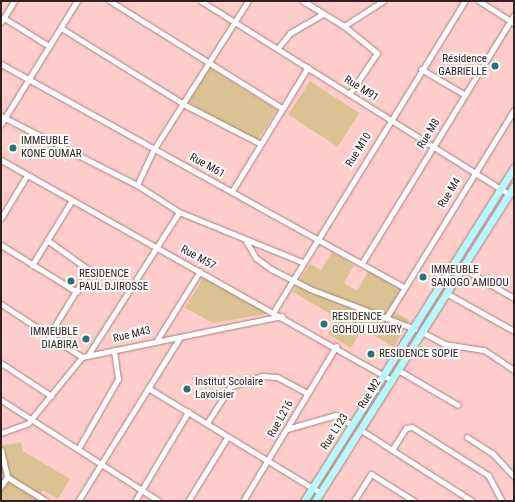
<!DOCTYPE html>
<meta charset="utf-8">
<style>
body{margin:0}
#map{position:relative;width:515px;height:502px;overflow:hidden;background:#ffceca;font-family:"Roboto Condensed",sans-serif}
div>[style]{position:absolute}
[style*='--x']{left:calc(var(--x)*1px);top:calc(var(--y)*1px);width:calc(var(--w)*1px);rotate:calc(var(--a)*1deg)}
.green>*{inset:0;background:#dac292;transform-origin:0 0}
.roads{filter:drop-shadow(0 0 1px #a97d79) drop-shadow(0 0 1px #a97d79)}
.street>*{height:5px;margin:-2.5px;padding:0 2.5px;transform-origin:2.5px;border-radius:2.5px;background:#fff}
.secondary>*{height:7px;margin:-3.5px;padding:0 3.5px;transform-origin:3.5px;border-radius:3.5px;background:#b6f8fd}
.dots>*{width:11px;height:11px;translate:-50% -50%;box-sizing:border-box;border:2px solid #fcfcfc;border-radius:50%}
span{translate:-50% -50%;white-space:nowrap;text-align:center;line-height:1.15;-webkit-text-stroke:4px #fcfcfc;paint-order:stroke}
.poi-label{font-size:11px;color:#332120}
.right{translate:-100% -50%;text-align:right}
.left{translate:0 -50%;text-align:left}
.street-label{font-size:11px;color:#332120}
.frame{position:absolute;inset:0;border:2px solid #332120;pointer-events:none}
</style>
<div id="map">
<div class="green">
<div style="left:210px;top:68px;width:79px;height:40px;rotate:32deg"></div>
<div style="left:310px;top:81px;width:59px;height:40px;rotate:33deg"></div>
<div style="clip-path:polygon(332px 252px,354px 265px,344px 283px,357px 291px,369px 270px,403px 290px,392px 310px,409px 320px,394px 347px,362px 329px,351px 348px,328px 334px,337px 318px,293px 292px,310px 264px,321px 270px)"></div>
<div style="clip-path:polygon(204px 276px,271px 313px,213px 323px,185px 308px)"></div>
<div style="clip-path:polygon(21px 442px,23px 451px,70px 479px,58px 499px,43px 490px,37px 501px,1px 501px,1px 446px)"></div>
</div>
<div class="roads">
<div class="street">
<div style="--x:110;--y:1;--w:203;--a:31.9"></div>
<div style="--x:201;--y:1;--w:363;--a:32.1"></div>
<div style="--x:303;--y:1;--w:48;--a:31.4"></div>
<div style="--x:344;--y:26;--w:46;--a:-32.7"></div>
<div style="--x:479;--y:1;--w:41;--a:32.2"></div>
<div style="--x:4;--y:18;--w:53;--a:31.9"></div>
<div style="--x:1;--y:22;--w:25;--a:-58"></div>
<div style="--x:344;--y:26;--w:43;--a:39.3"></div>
<div style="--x:377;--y:53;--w:48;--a:124"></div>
<div style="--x:61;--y:28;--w:146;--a:31.8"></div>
<div style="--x:185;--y:105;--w:85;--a:27.2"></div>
<div style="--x:278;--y:48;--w:19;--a:-51"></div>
<div style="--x:290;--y:33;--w:38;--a:-30"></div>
<div style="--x:1;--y:64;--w:460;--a:29"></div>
<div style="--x:421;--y:69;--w:51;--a:30.6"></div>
<div style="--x:1;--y:116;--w:153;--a:26.9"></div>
<div style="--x:137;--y:185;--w:50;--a:32.7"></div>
<div style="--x:179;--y:212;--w:133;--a:22.1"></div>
<div style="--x:1;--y:124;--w:145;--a:-58.3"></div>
<div style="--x:1;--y:160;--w:449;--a:29.4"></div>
<div style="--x:137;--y:185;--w:40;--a:-65"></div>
<div style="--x:154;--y:149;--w:175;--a:-57.6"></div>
<div style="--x:232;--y:191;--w:145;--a:-58.5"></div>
<div style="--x:1;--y:218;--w:50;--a:-58.8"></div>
<div style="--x:47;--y:240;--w:52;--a:35.5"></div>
<div style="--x:89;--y:270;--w:76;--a:121.6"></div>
<div style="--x:246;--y:241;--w:20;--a:60"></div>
<div style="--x:256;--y:258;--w:19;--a:36"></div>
<div style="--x:271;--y:269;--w:44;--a:27.1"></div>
<div style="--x:310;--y:289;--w:112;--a:20.9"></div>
<div style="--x:1;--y:245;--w:89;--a:31.7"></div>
<div style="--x:362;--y:263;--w:291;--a:-58.5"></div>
<div style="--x:32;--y:265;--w:76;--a:-58.4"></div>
<div style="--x:462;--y:268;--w:60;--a:30"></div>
<div style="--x:446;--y:293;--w:78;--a:29.2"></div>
<div style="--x:1;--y:304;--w:97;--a:33.2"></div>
<div style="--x:82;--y:357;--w:204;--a:-11.6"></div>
<div style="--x:274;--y:311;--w:364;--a:-58.4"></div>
<div style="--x:386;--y:318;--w:244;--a:-58.4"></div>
<div style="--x:422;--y:332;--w:26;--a:28"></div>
<div style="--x:445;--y:344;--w:39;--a:9"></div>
<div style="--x:484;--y:350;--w:36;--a:34"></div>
<div style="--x:157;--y:340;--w:81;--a:-58.1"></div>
<div style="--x:88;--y:355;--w:169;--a:-57.5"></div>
<div style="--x:1;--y:363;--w:60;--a:33.4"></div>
<div style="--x:398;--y:370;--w:69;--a:30.3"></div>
<div style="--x:148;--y:388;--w:202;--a:31.3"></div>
<div style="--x:1;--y:400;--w:188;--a:32.6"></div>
<div style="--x:207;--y:423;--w:43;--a:-57.4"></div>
<div style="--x:230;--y:387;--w:34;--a:-19"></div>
<div style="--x:262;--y:376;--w:15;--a:4"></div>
<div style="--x:277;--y:377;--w:34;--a:28"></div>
<div style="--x:287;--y:429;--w:51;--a:-15.9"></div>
<div style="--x:336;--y:415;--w:19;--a:32"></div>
<div style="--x:361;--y:430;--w:132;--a:32.6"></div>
<div style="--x:1;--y:433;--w:29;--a:-20"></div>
<div style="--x:28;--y:423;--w:85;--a:-50.7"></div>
<div style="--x:467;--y:437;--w:30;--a:33"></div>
<div style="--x:492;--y:453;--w:33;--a:47"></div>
<div style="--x:78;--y:449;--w:81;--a:-60.3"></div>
<div style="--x:118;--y:379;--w:29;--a:-98"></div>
<div style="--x:1;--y:450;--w:28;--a:77"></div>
<div style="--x:7;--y:477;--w:11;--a:124"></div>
<div style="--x:392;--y:450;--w:26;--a:-58"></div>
<div style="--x:406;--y:428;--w:6;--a:-9"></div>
<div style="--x:412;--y:427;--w:90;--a:32.3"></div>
<div style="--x:488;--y:475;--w:30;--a:62"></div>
<div style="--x:7;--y:477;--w:46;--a:31.6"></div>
<div style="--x:78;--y:501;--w:193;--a:-58.1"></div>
<div style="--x:135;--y:501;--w:104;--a:-59.2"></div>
<div style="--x:188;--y:501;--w:76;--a:-58.4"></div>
<div style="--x:243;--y:501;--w:181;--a:-59"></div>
<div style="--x:354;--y:501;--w:32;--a:-58"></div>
<div style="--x:371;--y:474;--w:51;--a:32.1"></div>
</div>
<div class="secondary">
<div style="--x:304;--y:501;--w:394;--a:-57.8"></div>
<div style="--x:315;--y:501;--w:373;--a:-57.7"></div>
</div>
</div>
<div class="dots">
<div style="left:495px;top:66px;background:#297279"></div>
<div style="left:13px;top:148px;background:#297279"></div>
<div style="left:423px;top:277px;background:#297279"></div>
<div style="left:71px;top:281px;background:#297279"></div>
<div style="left:324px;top:324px;background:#297279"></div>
<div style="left:86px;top:339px;background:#297279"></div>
<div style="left:371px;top:354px;background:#297279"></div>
<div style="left:187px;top:389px;background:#297279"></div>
</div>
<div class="poi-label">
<span class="right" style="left:487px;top:66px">Résidence<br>GABRIELLE</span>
<span class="left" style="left:21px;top:148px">IMMEUBLE<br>KONE OUMAR</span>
<span class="left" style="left:431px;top:277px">IMMEUBLE<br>SANOGO AMIDOU</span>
<span class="left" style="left:79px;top:281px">RESIDENCE<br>PAUL DJIROSSE</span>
<span class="left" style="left:332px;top:324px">RESIDENCE<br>GOHOU LUXURY</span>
<span class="right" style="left:78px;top:339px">IMMEUBLE<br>DIABIRA</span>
<span class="left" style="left:379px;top:354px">RESIDENCE SOPIE</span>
<span class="left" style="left:195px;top:389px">Institut Scolaire<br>Lavoisier</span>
</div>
<div class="street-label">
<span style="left:361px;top:89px;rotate:32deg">Rue M91</span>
<span style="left:429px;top:134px;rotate:-59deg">Rue M8</span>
<span style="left:359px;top:150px;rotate:-58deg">Rue M10</span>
<span style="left:207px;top:166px;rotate:29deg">Rue M61</span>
<span style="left:450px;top:193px;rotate:-58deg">Rue M4</span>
<span style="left:198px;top:258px;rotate:29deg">Rue M57</span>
<span style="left:132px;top:335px;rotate:-13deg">Rue M43</span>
<span style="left:370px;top:394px;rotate:-58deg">Rue M2</span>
<span style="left:281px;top:419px;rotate:-61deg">Rue L216</span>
<span style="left:335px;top:432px;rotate:-57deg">Rue L123</span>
</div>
<div class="frame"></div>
</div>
